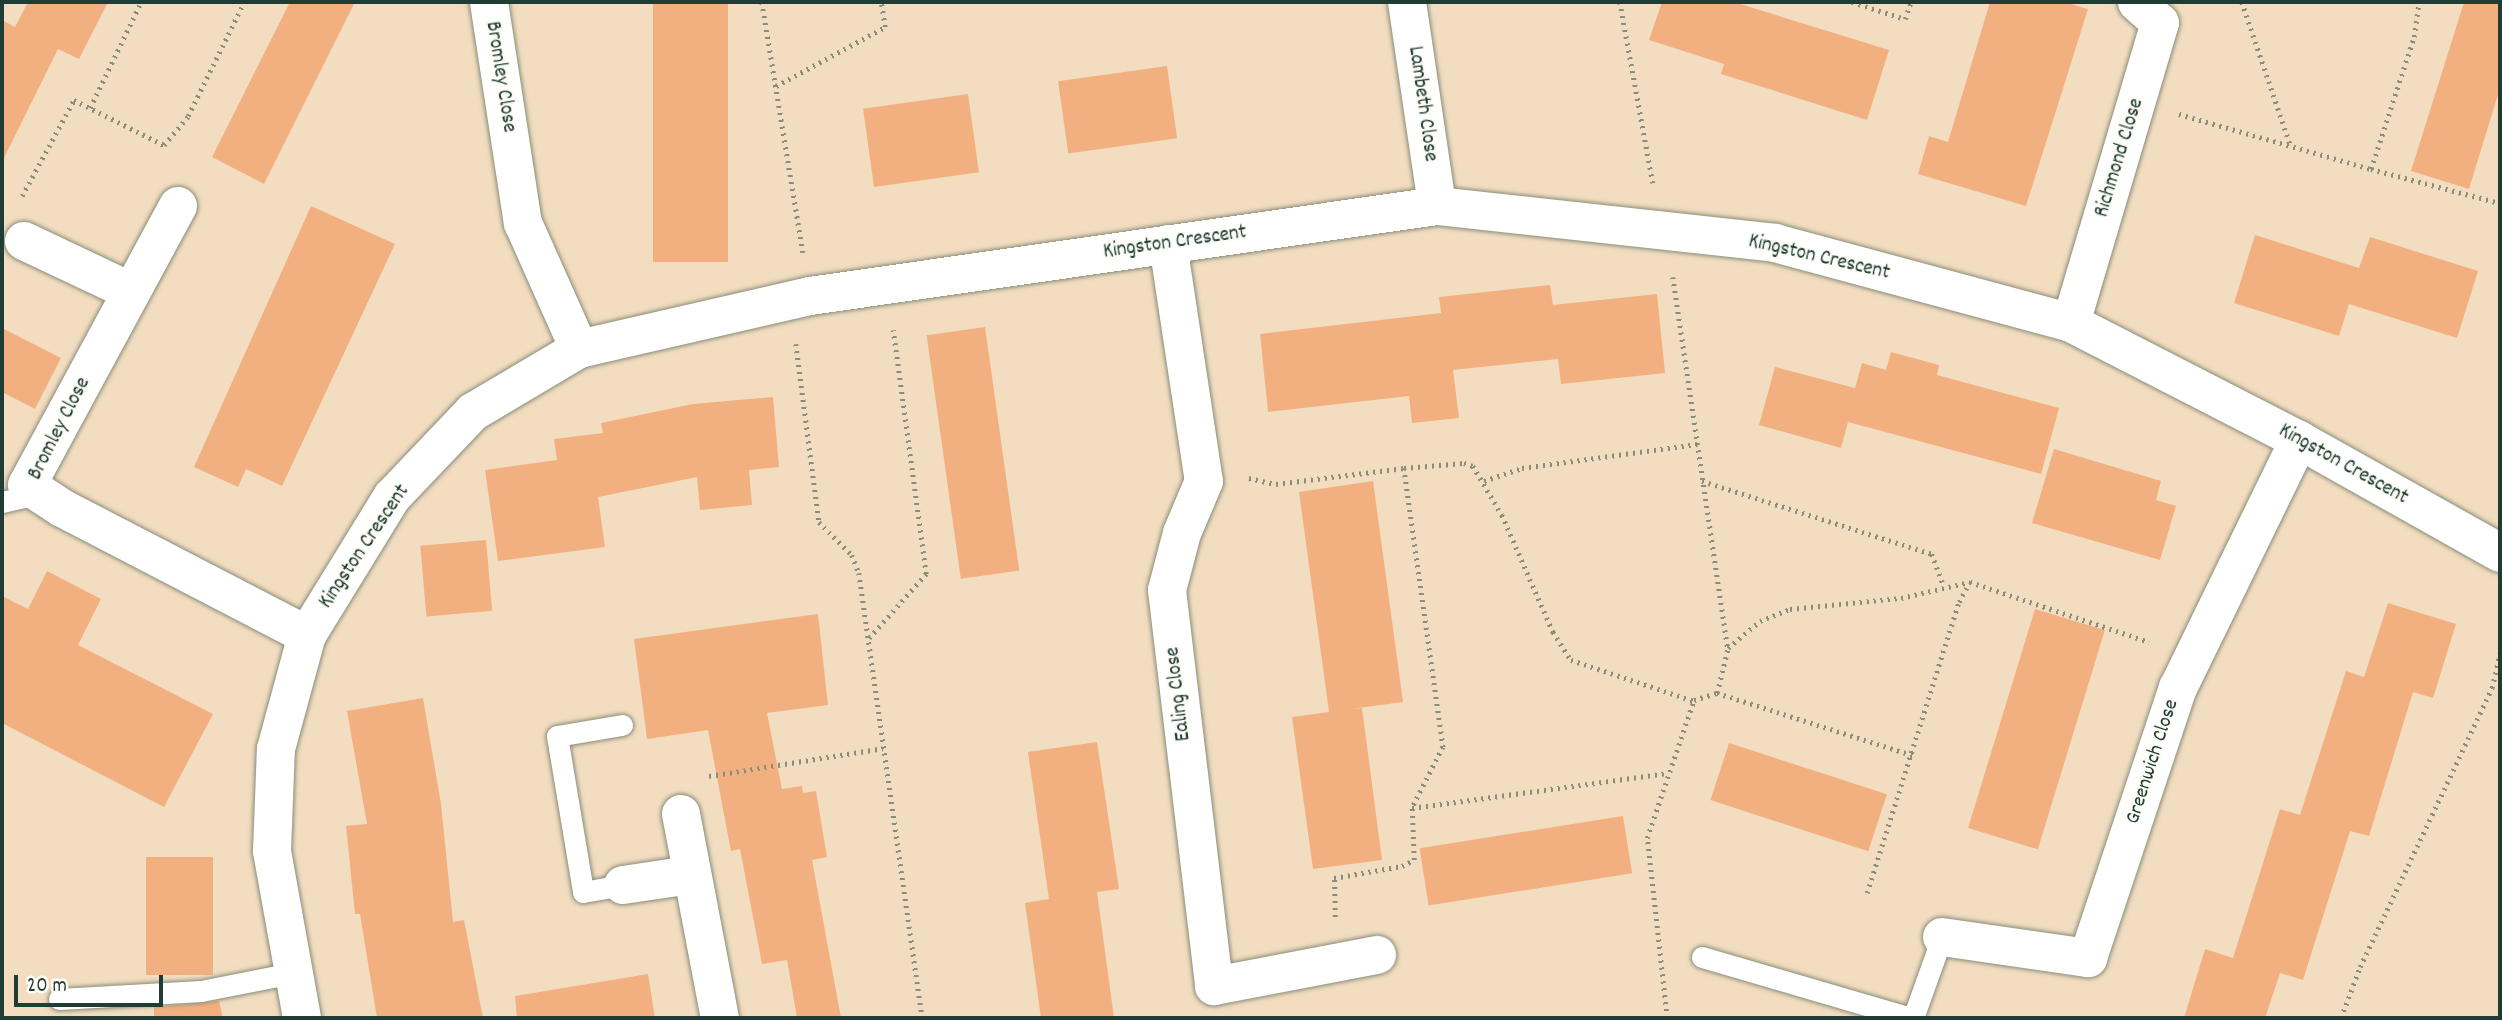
<!DOCTYPE html>
<style>
body{margin:0}
#map{position:relative;width:2502px;height:1020px;overflow:hidden;background:#f3ddc0;font-family:Dekko,sans-serif}
div>[style]{position:absolute}
[style*='--x']{left:calc(var(--x)*1px);top:calc(var(--y)*1px);width:calc(var(--w)*1px);rotate:calc(var(--a)*1deg)}
.building>*{inset:0;background:#f2b081;transform-origin:0 0}
.path>*{height:4.5px;margin-top:-2.25px;transform-origin:0;background:repeating-linear-gradient(90deg,#898d7a 0 2px,transparent 0 7px)}
.roads{filter:drop-shadow(0 0 2px #898d7a) drop-shadow(0 0 2px #898d7a)}
.service>*{height:21px;margin:-10.5px;padding:0 10.5px;transform-origin:10.5px;border-radius:10.5px;background:#fff}
.minor>*{height:38px;margin:-19px;padding:0 19px;transform-origin:19px;border-radius:19px;background:#fff}
span{translate:-50% -50%;white-space:nowrap;text-align:center;line-height:1.15;-webkit-text-stroke:5px #fdfcf7;paint-order:stroke}
.street-label{font-size:21px;color:#1f3d34}
.frame{position:absolute;inset:0;border:4px solid #1f3d34;pointer-events:none}
.scale{position:absolute;left:14px;top:975px;width:149px;height:32px;box-sizing:border-box;border:4px solid #1f3d34;border-top:0;padding-left:9px;font-size:21px;line-height:24px;white-space:nowrap;color:#1f3d34;-webkit-text-stroke:5px #fdfcf7;paint-order:stroke}
</style>
<div id="map">
<div class="building">
<div style="clip-path:polygon(28px 2px,108px 2px,79px 59px,58px 49px,2px 162px,2px 20px,15px 27px)"></div>
<div style="clip-path:polygon(290px 2px,355px 2px,264px 184px,212px 157px)"></div>
<div style="left:653px;top:2px;width:75px;height:260px"></div>
<div style="clip-path:polygon(1662px 2px,1734px 2px,1889px 50px,1867px 120px,1721px 74px,1724px 64px,1649px 40px)"></div>
<div style="clip-path:polygon(1990px 2px,2064px 2px,2088px 9px,2026px 206px,1918px 174px,1929px 136px,1948px 142px)"></div>
<div style="clip-path:polygon(2464px 2px,2500px 2px,2500px 88px,2469px 189px,2411px 171px)"></div>
<div style="left:1167px;top:66px;width:73px;height:110px;rotate:82deg"></div>
<div style="left:968px;top:94px;width:79px;height:106px;rotate:82deg"></div>
<div style="clip-path:polygon(311px 206px,395px 244px,282px 486px,246px 469px,238px 487px,194px 467px)"></div>
<div style="clip-path:polygon(2255px 235px,2359px 268px,2370px 237px,2478px 271px,2457px 338px,2349px 304px,2339px 336px,2234px 303px)"></div>
<div style="clip-path:polygon(1550px 285px,1553px 305px,1657px 294px,1665px 373px,1561px 384px,1558px 359px,1453px 370px,1459px 418px,1412px 423px,1409px 396px,1268px 412px,1260px 334px,1441px 313px,1439px 297px)"></div>
<div style="left:985px;top:327px;width:246px;height:59px;rotate:82deg"></div>
<div style="clip-path:polygon(2px 328px,61px 358px,35px 409px,2px 392px)"></div>
<div style="clip-path:polygon(1891px 352px,1939px 365px,1937px 375px,2059px 408px,2041px 474px,1848px 422px,1841px 448px,1759px 425px,1775px 367px,1855px 388px,1862px 363px,1886px 370px)"></div>
<div style="clip-path:polygon(773px 397px,779px 467px,749px 470px,752px 505px,700px 510px,697px 477px,598px 497px,605px 547px,498px 561px,485px 470px,557px 460px,554px 439px,603px 433px,601px 423px,693px 404px)"></div>
<div style="clip-path:polygon(2054px 449px,2161px 481px,2156px 500px,2176px 506px,2160px 560px,2032px 523px)"></div>
<div style="clip-path:polygon(1373px 481px,1403px 702px,1351px 709px,1362px 708px,1382px 860px,1313px 869px,1292px 717px,1329px 712px,1299px 492px)"></div>
<div style="left:486px;top:540px;width:71px;height:66px;rotate:85deg"></div>
<div style="clip-path:polygon(47px 571px,101px 599px,78px 645px,213px 714px,164px 807px,2px 723px,2px 596px,28px 609px)"></div>
<div style="clip-path:polygon(2388px 603px,2456px 624px,2433px 698px,2413px 692px,2369px 836px,2350px 831px,2303px 980px,2280px 973px,2265px 1018px,2184px 1018px,2205px 949px,2233px 958px,2280px 809px,2300px 815px,2346px 671px,2364px 677px)"></div>
<div style="left:2035px;top:609px;width:73px;height:229px;rotate:17deg"></div>
<div style="clip-path:polygon(818px 614px,828px 705px,767px 713px,782px 789px,802px 786px,803px 793px,816px 791px,827px 857px,812px 860px,841px 1018px,797px 1018px,787px 960px,762px 964px,740px 849px,731px 851px,708px 730px,647px 739px,634px 639px)"></div>
<div style="clip-path:polygon(423px 698px,441px 804px,453px 922px,464px 920px,483px 1018px,377px 1018px,360px 914px,355px 914px,346px 826px,367px 824px,347px 711px)"></div>
<div style="clip-path:polygon(1097px 742px,1119px 889px,1097px 892px,1114px 1018px,1041px 1018px,1025px 903px,1049px 899px,1028px 752px)"></div>
<div style="left:1729px;top:743px;width:166px;height:60px;rotate:18deg"></div>
<div style="left:1623px;top:816px;width:58px;height:206px;rotate:81deg"></div>
<div style="left:213px;top:857px;width:118px;height:67px;rotate:90deg"></div>
<div style="clip-path:polygon(648px 974px,655px 1018px,517px 1018px,515px 996px)"></div>
<div style="clip-path:polygon(219px 1001px,223px 1018px,154px 1018px,154px 1007px)"></div>
</div>
<div class="path">
<div style="--x:762;--y:2;--w:254;--a:80.7"></div>
<div style="--x:1620;--y:2;--w:184;--a:79.7"></div>
<div style="--x:1852;--y:2;--w:56;--a:17.8"></div>
<div style="--x:1905;--y:19;--w:18;--a:-71"></div>
<div style="--x:2242;--y:2;--w:153;--a:71.3"></div>
<div style="--x:776;--y:86;--w:124;--a:-28.4"></div>
<div style="--x:885;--y:27;--w:25;--a:-99"></div>
<div style="--x:90;--y:108;--w:118;--a:-64.3"></div>
<div style="--x:2179;--y:114;--w:200;--a:16"></div>
<div style="--x:2371;--y:169;--w:139;--a:-72"></div>
<div style="--x:2414;--y:37;--w:35;--a:-82"></div>
<div style="--x:2371;--y:169;--w:133;--a:14.8"></div>
<div style="--x:22;--y:196;--w:109;--a:-61.6"></div>
<div style="--x:74;--y:100;--w:101;--a:26.6"></div>
<div style="--x:164;--y:145;--w:38;--a:-50"></div>
<div style="--x:188;--y:116;--w:127;--a:-63.8"></div>
<div style="--x:1673;--y:277;--w:375;--a:81.6"></div>
<div style="--x:1728;--y:648;--w:42;--a:-40.2"></div>
<div style="--x:1760;--y:621;--w:32;--a:-22"></div>
<div style="--x:1790;--y:609;--w:112;--a:-5.7"></div>
<div style="--x:1901;--y:598;--w:71;--a:-13.1"></div>
<div style="--x:1970;--y:582;--w:189;--a:18.5"></div>
<div style="--x:796;--y:344;--w:179;--a:82.6"></div>
<div style="--x:819;--y:522;--w:47;--a:45"></div>
<div style="--x:852;--y:555;--w:19;--a:69"></div>
<div style="--x:859;--y:573;--w:449;--a:81.9"></div>
<div style="--x:1404;--y:468;--w:60;--a:-4.8"></div>
<div style="--x:1464;--y:463;--w:9;--a:18"></div>
<div style="--x:1473;--y:466;--w:57;--a:59.4"></div>
<div style="--x:1502;--y:515;--w:128;--a:66.4"></div>
<div style="--x:1553;--y:632;--w:33;--a:57"></div>
<div style="--x:1571;--y:660;--w:130;--a:18.4"></div>
<div style="--x:1249;--y:478;--w:28;--a:13"></div>
<div style="--x:1276;--y:484;--w:129;--a:-7.1"></div>
<div style="--x:1404;--y:468;--w:282;--a:82"></div>
<div style="--x:1443;--y:747;--w:68;--a:116.9"></div>
<div style="--x:1484;--y:481;--w:40;--a:-18.9"></div>
<div style="--x:1522;--y:468;--w:177;--a:-7.8"></div>
<div style="--x:1702;--y:481;--w:241;--a:17.6"></div>
<div style="--x:1932;--y:554;--w:35;--a:70"></div>
<div style="--x:869;--y:638;--w:86;--a:-48.3"></div>
<div style="--x:926;--y:574;--w:246;--a:-97.7"></div>
<div style="--x:1717;--y:693;--w:46;--a:-76.3"></div>
<div style="--x:709;--y:776;--w:176;--a:-9.1"></div>
<div style="--x:1867;--y:893;--w:305;--a:-72.5"></div>
<div style="--x:1959;--y:602;--w:21;--a:-62"></div>
<div style="--x:1335;--y:917;--w:39;--a:-91"></div>
<div style="--x:1334;--y:878;--w:69;--a:-10"></div>
<div style="--x:1402;--y:866;--w:13;--a:-27"></div>
<div style="--x:1414;--y:860;--w:52;--a:-92.2"></div>
<div style="--x:1412;--y:808;--w:258;--a:-7.8"></div>
<div style="--x:1667;--y:1018;--w:181;--a:-96.3"></div>
<div style="--x:1647;--y:838;--w:146;--a:-71.2"></div>
<div style="--x:1694;--y:700;--w:24;--a:-17"></div>
<div style="--x:1717;--y:693;--w:206;--a:17.6"></div>
<div style="--x:2341;--y:1018;--w:54;--a:-69.6"></div>
<div style="--x:2360;--y:967;--w:309;--a:-64.7"></div>
<div style="--x:2492;--y:688;--w:36;--a:-77"></div>
</div>
<div class="roads">
<div class="service">
<div style="--x:2;--y:502;--w:39;--a:-13"></div>
<div style="--x:622;--y:725;--w:66;--a:170.4"></div>
<div style="--x:557;--y:736;--w:158;--a:80.5"></div>
<div style="--x:583;--y:892;--w:41;--a:-9.9"></div>
<div style="--x:1702;--y:957;--w:218;--a:16.3"></div>
<div style="--x:59;--y:999;--w:142;--a:-3.2"></div>
<div style="--x:201;--y:991;--w:94;--a:-11.1"></div>
<div style="--x:1913;--y:1018;--w:86;--a:-70.3"></div>
</div>
<div class="minor">
<div style="--x:489;--y:2;--w:224;--a:81.3"></div>
<div style="--x:523;--y:223;--w:138;--a:66"></div>
<div style="--x:1407;--y:2;--w:206;--a:81.6"></div>
<div style="--x:178;--y:206;--w:317;--a:118.4"></div>
<div style="--x:27;--y:485;--w:42;--a:33.3"></div>
<div style="--x:62;--y:508;--w:276;--a:27.4"></div>
<div style="--x:24;--y:241;--w:119;--a:25.3"></div>
<div style="--x:1168;--y:244;--w:240;--a:81.4"></div>
<div style="--x:1204;--y:481;--w:56;--a:112.9"></div>
<div style="--x:1182;--y:533;--w:59;--a:104.7"></div>
<div style="--x:1167;--y:590;--w:399;--a:83.2"></div>
<div style="--x:1214;--y:986;--w:166;--a:-10.8"></div>
<div style="--x:2071;--y:323;--w:313;--a:-73.5"></div>
<div style="--x:2160;--y:23;--w:31;--a:-138"></div>
<div style="--x:681;--y:814;--w:208;--a:79.2"></div>
<div style="--x:623;--y:885;--w:69;--a:-8.4"></div>
<div style="--x:1942;--y:937;--w:148;--a:8.2"></div>
<div style="--x:2088;--y:958;--w:285;--a:-71.6"></div>
<div style="--x:2178;--y:688;--w:276;--a:-64"></div>
<div style="--x:302;--y:1018;--w:170;--a:-100.2"></div>
<div style="--x:272;--y:851;--w:102;--a:-87.8"></div>
<div style="--x:276;--y:749;--w:118;--a:-74.8"></div>
<div style="--x:307;--y:635;--w:162;--a:-58.4"></div>
<div style="--x:392;--y:497;--w:117;--a:-46.4"></div>
<div style="--x:473;--y:412;--w:123;--a:-30.7"></div>
<div style="--x:579;--y:349;--w:237;--a:-12.9"></div>
<div style="--x:810;--y:296;--w:633;--a:-8.17"></div>
<div style="--x:1437;--y:206;--w:340;--a:6.2"></div>
<div style="--x:1775;--y:243;--w:307;--a:15.1"></div>
<div style="--x:2071;--y:323;--w:256;--a:27.2"></div>
<div style="--x:2299;--y:440;--w:231;--a:29.3"></div>
</div>
</div>
<div class="street-label">
<span style="left:500px;top:77px;rotate:81deg">Bromley Close</span>
<span style="left:1422px;top:104px;rotate:82deg">Lambeth Close</span>
<span style="left:2120px;top:158px;rotate:-73deg">Richmond Close</span>
<span style="left:1175px;top:243px;rotate:-8deg">Kingston Crescent</span>
<span style="left:1819px;top:258px;rotate:13deg">Kingston Crescent</span>
<span style="left:60px;top:429px;rotate:-63deg">Bromley Close</span>
<span style="left:2343px;top:465px;rotate:29deg">Kingston Crescent</span>
<span style="left:365px;top:547px;rotate:-56deg">Kingston Crescent</span>
<span style="left:1179px;top:694px;rotate:-97deg">Ealing Close</span>
<span style="left:2153px;top:762px;rotate:-72deg">Greenwich Close</span>
</div>
<div class="frame"></div>
<div class="scale">20 m</div>
</div>
